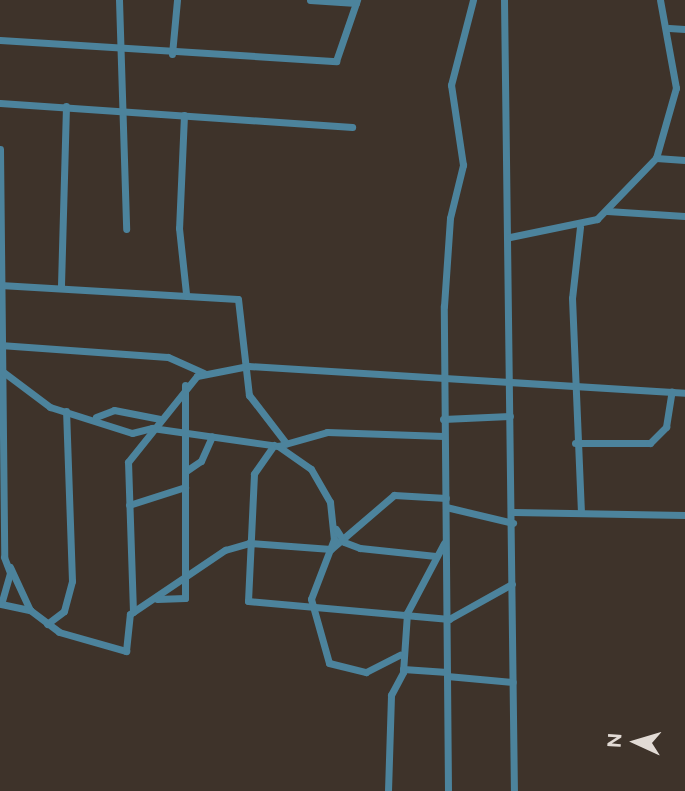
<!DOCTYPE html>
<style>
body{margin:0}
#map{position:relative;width:685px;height:791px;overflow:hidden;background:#3e332a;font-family:Figtree,sans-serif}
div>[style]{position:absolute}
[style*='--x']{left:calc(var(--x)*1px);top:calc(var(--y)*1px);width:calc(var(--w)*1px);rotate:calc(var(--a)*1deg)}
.street>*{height:7px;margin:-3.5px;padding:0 3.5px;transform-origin:3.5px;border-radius:3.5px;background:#4c839c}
span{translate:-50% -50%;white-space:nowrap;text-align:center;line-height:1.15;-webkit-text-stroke:7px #3e332a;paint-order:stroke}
.north{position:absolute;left:601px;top:707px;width:70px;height:70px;-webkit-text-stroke:5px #3e332a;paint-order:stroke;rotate:274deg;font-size:19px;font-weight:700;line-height:28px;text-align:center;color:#e2dbd5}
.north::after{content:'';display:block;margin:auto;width:24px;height:32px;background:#e2dbd5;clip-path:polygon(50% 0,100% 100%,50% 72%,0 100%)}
</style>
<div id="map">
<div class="street">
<div style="--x:119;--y:0;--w:229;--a:88.2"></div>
<div style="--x:310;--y:0;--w:46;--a:3.7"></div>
<div style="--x:504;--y:0;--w:791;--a:89.28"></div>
<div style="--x:669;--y:28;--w:16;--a:4"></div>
<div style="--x:0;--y:40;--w:337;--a:3.6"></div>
<div style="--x:336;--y:61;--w:65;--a:-71"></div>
<div style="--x:172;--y:54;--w:54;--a:-84.7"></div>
<div style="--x:0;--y:103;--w:353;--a:3.9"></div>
<div style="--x:184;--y:115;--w:113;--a:92.5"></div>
<div style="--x:179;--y:228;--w:65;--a:83.9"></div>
<div style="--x:0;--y:149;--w:408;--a:89.4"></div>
<div style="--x:4;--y:557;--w:17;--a:69"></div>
<div style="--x:10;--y:573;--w:32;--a:106"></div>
<div style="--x:1;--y:604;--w:30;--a:12"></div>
<div style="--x:30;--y:610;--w:36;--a:37"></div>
<div style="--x:59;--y:632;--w:70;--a:15.8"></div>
<div style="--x:126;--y:651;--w:37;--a:-84"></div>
<div style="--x:130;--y:614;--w:115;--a:-34"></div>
<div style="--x:225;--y:550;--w:25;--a:-16"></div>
<div style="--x:249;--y:543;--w:82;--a:4.2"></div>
<div style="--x:331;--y:549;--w:83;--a:-40.6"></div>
<div style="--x:394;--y:495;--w:52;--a:3.3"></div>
<div style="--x:656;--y:158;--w:29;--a:4"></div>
<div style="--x:607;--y:211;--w:78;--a:3.7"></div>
<div style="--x:580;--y:227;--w:71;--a:96.4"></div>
<div style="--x:572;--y:298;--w:214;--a:87.6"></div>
<div style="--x:510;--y:237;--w:89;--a:-11.7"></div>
<div style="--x:597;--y:219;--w:85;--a:-46"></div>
<div style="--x:656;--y:158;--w:73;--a:-74.1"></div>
<div style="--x:676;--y:88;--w:89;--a:-100.3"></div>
<div style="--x:0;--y:285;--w:238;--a:3.4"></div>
<div style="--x:238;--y:299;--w:97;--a:83.5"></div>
<div style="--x:249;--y:395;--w:61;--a:52.4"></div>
<div style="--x:61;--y:285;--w:179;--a:-88.4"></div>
<div style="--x:0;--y:345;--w:168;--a:4.1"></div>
<div style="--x:168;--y:357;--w:39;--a:24"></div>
<div style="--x:2;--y:371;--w:60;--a:36.9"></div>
<div style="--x:50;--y:407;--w:86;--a:17.6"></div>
<div style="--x:132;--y:433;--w:21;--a:-14"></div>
<div style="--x:152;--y:428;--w:127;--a:8.1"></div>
<div style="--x:278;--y:446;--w:51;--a:-15.9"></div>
<div style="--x:327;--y:432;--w:117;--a:2"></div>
<div style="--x:96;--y:417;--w:19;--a:-21"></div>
<div style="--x:114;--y:410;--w:47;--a:11.1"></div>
<div style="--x:443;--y:419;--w:67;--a:-2.6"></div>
<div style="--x:575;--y:443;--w:75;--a:0"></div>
<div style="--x:650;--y:443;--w:23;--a:-45"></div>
<div style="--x:666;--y:427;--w:36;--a:-81"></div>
<div style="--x:274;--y:445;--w:35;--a:125"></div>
<div style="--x:254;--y:474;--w:127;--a:92.7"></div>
<div style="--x:248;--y:601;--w:202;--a:5.1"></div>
<div style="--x:449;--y:619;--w:72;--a:-29.1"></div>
<div style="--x:278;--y:446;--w:40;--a:34.9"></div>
<div style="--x:311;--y:469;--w:38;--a:60"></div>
<div style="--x:330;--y:502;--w:37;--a:84"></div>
<div style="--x:334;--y:539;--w:64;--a:111"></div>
<div style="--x:311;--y:599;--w:66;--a:74.3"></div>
<div style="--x:329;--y:663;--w:38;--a:14"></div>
<div style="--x:366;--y:672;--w:38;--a:-27"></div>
<div style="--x:186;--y:471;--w:18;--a:-34"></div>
<div style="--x:201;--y:461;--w:27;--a:-66"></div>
<div style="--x:129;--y:505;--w:59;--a:-17.8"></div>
<div style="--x:446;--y:507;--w:69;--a:13.4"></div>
<div style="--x:513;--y:512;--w:172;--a:1"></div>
<div style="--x:336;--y:529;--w:15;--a:58"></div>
<div style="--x:344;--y:542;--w:17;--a:21"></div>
<div style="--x:360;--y:548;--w:76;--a:6"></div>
<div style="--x:10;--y:567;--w:47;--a:65.1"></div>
<div style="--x:157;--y:599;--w:28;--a:-2"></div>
<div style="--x:185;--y:598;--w:213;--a:-90"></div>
<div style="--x:133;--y:612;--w:150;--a:-91.9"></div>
<div style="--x:128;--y:462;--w:110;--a:-51.3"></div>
<div style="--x:197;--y:376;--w:52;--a:-11.1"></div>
<div style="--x:248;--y:366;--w:438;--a:3.5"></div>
<div style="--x:47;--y:624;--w:21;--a:-37"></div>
<div style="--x:64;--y:611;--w:31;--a:-75"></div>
<div style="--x:72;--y:581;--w:170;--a:-92"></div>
<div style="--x:403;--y:669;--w:44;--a:3.9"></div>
<div style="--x:447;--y:676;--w:66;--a:5.2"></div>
<div style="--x:388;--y:791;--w:96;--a:-88.2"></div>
<div style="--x:391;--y:695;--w:26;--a:-62"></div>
<div style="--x:403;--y:672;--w:59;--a:-86.1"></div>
<div style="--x:407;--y:613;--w:79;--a:-62.1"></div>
<div style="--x:448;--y:791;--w:485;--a:-90.5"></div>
<div style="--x:444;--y:306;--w:88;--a:-86.1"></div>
<div style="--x:450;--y:218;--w:55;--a:-76.2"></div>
<div style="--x:463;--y:165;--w:81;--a:-98.5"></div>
<div style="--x:451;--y:85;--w:88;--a:-75.5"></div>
</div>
<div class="north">N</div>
</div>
